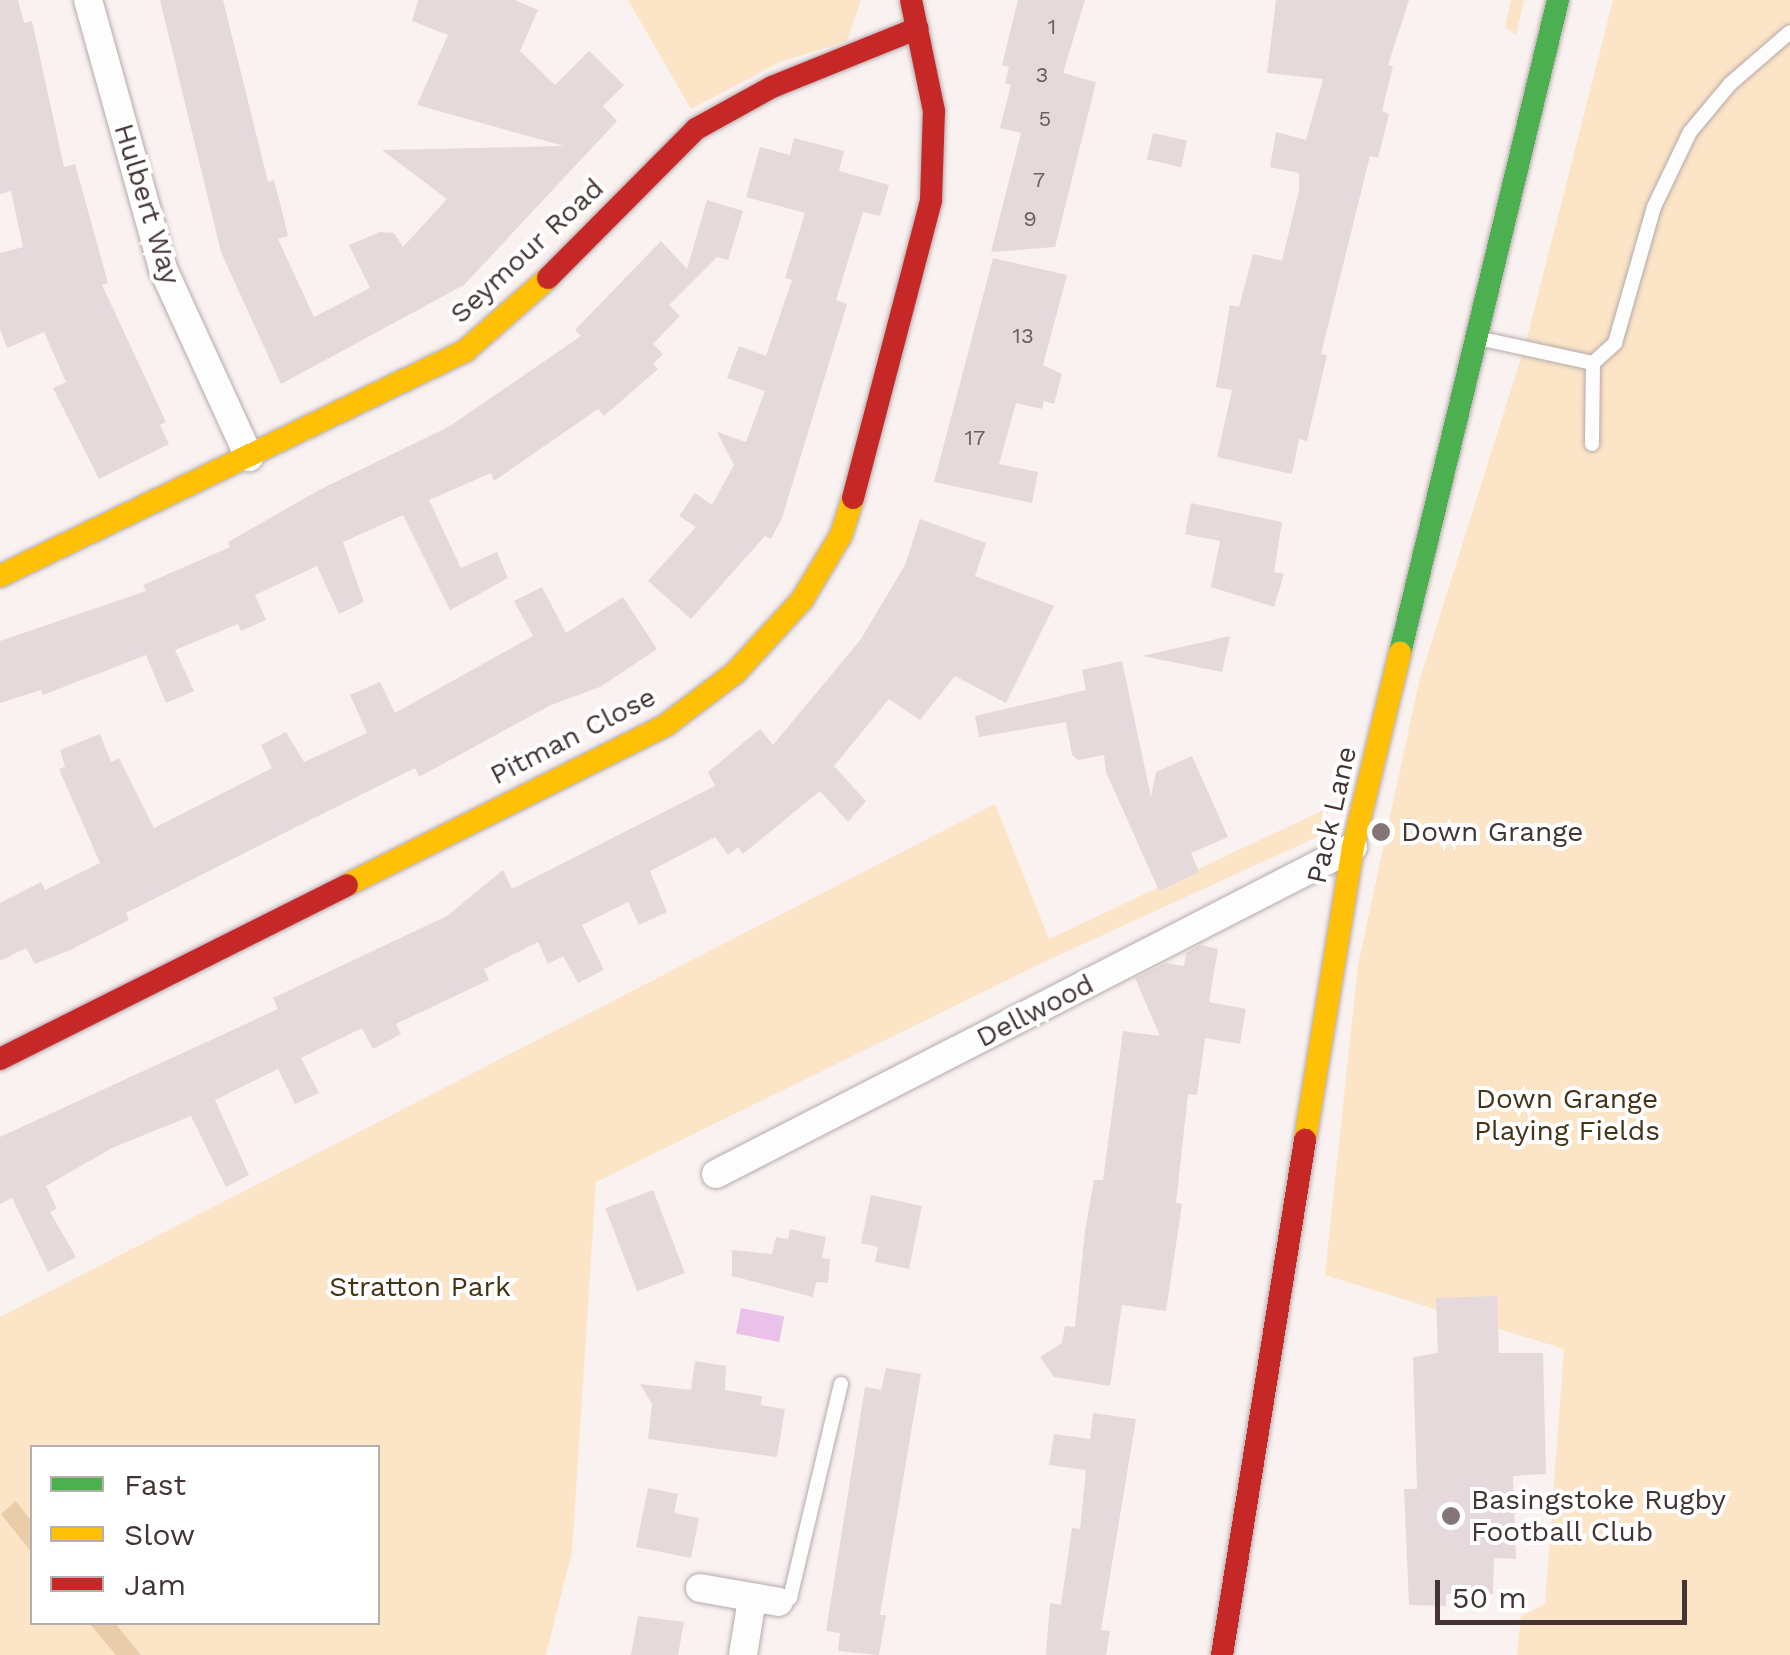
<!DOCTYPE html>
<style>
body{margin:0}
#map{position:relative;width:1790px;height:1655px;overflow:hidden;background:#faf1f1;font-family:"Work Sans",sans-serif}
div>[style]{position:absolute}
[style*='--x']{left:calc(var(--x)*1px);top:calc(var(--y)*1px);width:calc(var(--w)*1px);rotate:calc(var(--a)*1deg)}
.green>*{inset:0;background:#fce4c7}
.forest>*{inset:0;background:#e9ccaa}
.water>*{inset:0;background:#e9c1e9;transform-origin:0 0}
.building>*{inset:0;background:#e5d9dc;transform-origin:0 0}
.roads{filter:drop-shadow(0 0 2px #b5aaaa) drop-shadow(0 0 2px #b5aaaa)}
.lane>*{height:14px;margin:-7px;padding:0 7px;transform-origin:7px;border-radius:7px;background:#fefdfd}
.street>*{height:28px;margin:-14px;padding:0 14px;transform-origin:14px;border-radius:14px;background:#fefdfd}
.fast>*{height:22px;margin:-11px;padding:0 11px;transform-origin:11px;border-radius:11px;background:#4caf50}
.slow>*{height:22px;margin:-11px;padding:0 11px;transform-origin:11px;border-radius:11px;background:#ffc107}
.jam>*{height:22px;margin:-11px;padding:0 11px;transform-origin:11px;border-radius:11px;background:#c62828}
.dots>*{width:28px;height:28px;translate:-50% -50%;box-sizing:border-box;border:5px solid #fff;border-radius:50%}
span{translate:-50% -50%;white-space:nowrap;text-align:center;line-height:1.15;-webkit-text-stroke:8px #fff;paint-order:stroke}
.number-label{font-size:22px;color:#6e5f5f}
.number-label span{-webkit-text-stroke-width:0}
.street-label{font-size:28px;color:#443433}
.poi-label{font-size:28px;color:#443433}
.left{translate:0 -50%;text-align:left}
.park-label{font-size:28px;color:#453316}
.legend{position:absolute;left:30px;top:1445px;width:350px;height:180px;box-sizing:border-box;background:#fff;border:2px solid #b4aead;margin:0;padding:12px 18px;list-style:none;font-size:30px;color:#443433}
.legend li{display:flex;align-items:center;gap:20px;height:50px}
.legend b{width:50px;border:2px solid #b4aead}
.scale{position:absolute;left:1435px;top:1580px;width:252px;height:45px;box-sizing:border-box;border:5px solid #443433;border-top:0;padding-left:12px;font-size:30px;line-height:35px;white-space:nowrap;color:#443433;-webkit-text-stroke:8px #fff;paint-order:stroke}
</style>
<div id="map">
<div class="green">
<div style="clip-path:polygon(628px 0,861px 0,847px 41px,780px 62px,691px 109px)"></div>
<div style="clip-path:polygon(1511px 0,1524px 0,1516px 35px,1505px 27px)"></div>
<div style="clip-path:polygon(1613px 0,1790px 0,1790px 1655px,1517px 1655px,1521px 1616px,1545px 1604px,1564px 1349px,1325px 1275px,1358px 965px,1419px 682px,1526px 342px)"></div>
<div style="clip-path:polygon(evenodd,995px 804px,1049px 939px,1328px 808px,1328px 832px,1046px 961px,596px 1182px,572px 1552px,546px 1655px,0 1655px,0 1317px,995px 804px,32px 1448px,378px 1448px,378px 1622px,32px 1622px,32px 1448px)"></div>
</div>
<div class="forest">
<div style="clip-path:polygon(16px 1501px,32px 1522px,32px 1553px,1px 1514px)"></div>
<div style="clip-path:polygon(89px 1623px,115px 1623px,141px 1655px,116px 1655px)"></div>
</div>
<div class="water">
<div style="left:741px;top:1308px;width:44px;height:26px;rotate:11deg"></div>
</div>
<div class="building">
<div style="clip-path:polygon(0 0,18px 0,24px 23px,32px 21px,64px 167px,75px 164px,108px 283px,102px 285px,166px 422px,160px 425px,169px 444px,99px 479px,53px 388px,66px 382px,44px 332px,7px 348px,0 329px,0 253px,23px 247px,11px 191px,0 194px)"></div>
<div style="clip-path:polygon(160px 0,223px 0,268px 182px,274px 180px,282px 211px,288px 236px,278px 239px,314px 317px,370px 288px,349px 245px,380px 232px,394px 233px,403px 247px,447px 199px,382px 150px,564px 146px,417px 105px,448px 35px,412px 21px,418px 0,515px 0,538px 10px,520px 51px,555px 85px,589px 51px,624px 85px,603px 106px,617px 121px,464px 285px,281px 384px,221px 252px)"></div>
<div style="clip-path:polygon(1018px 0,1085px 0,1063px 73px,1096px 82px,1055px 247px,991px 252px,1021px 133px,1000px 128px,1011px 85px,1005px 83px,1009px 67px,1002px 65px)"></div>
<div style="clip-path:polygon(1276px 0,1409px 0,1388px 65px,1393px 66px,1382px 111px,1389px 114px,1378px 158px,1370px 156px,1321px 354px,1327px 355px,1307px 441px,1299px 439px,1292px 474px,1217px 457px,1232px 390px,1216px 387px,1230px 305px,1239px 307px,1253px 254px,1282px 261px,1299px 190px,1299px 173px,1270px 167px,1276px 132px,1306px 140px,1323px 79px,1267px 73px)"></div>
<div style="left:1153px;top:133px;width:35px;height:27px;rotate:13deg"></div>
<div style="clip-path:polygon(794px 138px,844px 151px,839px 171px,889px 185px,880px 216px,863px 212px,836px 300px,847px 304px,782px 518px,771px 539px,765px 536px,691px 619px,648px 581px,696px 527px,679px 516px,695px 493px,712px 505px,734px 465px,717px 432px,746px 442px,765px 391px,727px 378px,739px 346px,766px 356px,792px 280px,785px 278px,805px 213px,746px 197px,760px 147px,790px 155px)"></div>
<div style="clip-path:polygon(707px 200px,743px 211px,728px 260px,717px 257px,669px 305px,680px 316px,653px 344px,663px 354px,653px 364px,658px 369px,604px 416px,598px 409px,494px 481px,491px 473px,429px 500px,461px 568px,497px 552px,508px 578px,450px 610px,403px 515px,343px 542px,364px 602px,339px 614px,317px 566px,255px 595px,266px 620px,241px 631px,238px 624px,175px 650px,194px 691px,166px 703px,146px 655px,43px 695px,41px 690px,0 703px,0 641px,146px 591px,143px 585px,230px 547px,228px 542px,319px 490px,450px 426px,581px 336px,575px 330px,661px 241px,687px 269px)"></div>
<div style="clip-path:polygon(993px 258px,1067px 275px,1043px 365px,1062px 374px,1054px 404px,1044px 401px,1042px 409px,1016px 403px,999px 464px,1038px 472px,1032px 503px,934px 482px)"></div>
<div style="clip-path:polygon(1191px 503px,1282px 522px,1274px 572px,1284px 574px,1274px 607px,1211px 587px,1220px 541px,1185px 534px)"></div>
<div style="clip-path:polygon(920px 519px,986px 543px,975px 576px,1054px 606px,1006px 703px,955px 676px,920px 720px,889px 699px,834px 766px,866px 801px,848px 822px,820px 791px,743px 854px,738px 847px,728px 855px,715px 837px,650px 871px,667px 912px,639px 925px,628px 902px,582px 925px,604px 970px,578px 983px,563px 956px,548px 964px,538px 942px,484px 969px,489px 980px,396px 1024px,401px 1034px,373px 1049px,362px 1028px,301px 1058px,319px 1093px,295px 1104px,278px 1069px,215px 1100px,249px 1175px,226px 1187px,191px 1116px,112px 1148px,46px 1186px,57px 1209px,50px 1212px,76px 1257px,48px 1272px,12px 1198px,0 1204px,0 1137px,278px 1009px,273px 998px,447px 916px,503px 870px,512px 889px,715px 786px,708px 772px,760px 729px,773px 745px,861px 639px,905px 565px)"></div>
<div style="clip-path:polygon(542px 587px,566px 633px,623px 597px,657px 649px,600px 687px,551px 705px,419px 777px,415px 768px,304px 823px,126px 913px,129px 920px,68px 951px,35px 964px,26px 948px,0 961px,0 903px,41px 882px,45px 890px,100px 863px,59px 769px,65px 767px,60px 750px,100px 734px,111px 762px,119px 758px,154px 828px,272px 768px,261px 745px,286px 732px,304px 762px,367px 733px,350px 695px,380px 682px,395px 713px,533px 636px,514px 601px)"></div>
<div style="clip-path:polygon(1230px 636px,1222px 672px,1142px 656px)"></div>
<div style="clip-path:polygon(1122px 661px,1151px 797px,1156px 772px,1192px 756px,1228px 837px,1191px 853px,1199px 872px,1159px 891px,1106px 772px,1104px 755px,1078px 760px,1072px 755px,1066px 722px,979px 737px,975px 716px,1086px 690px,1082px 670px)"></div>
<div style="clip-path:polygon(1200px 945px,1218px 949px,1209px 1002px,1246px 1009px,1240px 1044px,1205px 1038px,1197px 1095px,1188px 1094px,1176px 1203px,1182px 1204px,1166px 1311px,1122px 1305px,1110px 1386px,1054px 1377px,1040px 1357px,1062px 1343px,1065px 1326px,1075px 1327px,1085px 1231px,1094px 1180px,1103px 1180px,1123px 1031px,1160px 1036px,1135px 978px,1166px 963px,1184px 966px,1186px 953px)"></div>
<div style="left:653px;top:1190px;width:89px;height:51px;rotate:69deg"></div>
<div style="clip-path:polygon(871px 1195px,922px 1206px,909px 1269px,875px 1262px,878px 1247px,861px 1243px)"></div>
<div style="clip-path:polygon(790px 1229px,826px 1237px,822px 1258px,830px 1259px,828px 1283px,816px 1282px,813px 1297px,732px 1276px,732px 1250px,772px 1254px,776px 1237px,788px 1239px)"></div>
<div style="clip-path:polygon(1497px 1296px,1499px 1353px,1543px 1353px,1546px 1474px,1513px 1476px,1516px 1559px,1494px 1558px,1493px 1594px,1446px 1594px,1446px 1606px,1409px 1605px,1404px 1489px,1417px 1489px,1413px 1357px,1438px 1353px,1436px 1298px)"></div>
<div style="clip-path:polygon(695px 1361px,726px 1366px,725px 1390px,762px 1396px,761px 1405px,785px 1409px,777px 1457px,648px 1439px,652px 1404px,640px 1384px,691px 1390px)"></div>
<div style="clip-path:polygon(886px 1368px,921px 1374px,880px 1615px,886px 1615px,879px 1655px,838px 1651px,840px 1633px,826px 1631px,865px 1387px,881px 1390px)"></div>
<div style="clip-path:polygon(1093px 1413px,1136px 1419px,1101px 1630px,1110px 1631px,1106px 1655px,1046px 1655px,1050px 1603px,1061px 1605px,1072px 1528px,1080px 1529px,1086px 1470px,1049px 1465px,1054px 1434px,1090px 1439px)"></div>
<div style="clip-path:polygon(648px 1488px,678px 1494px,674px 1513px,699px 1518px,691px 1558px,636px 1547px)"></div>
<div style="clip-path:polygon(638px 1616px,684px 1622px,678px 1655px,631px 1655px)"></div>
</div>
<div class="roads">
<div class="lane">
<div style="--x:1478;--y:338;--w:118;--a:12.3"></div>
<div style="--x:1593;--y:363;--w:30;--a:-42"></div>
<div style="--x:1615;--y:343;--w:141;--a:-74"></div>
<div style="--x:1654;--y:207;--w:83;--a:-64.4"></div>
<div style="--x:1690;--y:132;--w:62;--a:-50.2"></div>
<div style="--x:1730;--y:84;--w:79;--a:-40.9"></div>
<div style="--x:1592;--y:444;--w:81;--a:-89.3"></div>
<div style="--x:779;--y:1602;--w:12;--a:-20"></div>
<div style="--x:790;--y:1598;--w:220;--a:-76.6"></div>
</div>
<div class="street">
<div style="--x:88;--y:0;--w:279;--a:74.4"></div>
<div style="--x:163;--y:269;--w:207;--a:65.4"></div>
<div style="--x:716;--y:1174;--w:716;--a:-27.17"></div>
<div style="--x:700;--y:1588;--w:80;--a:10"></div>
<div style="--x:743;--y:1655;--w:57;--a:-80.9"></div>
</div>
<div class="fast">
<div style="--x:1400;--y:653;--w:672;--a:-76.4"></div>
</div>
<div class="slow">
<div style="--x:0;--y:576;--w:517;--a:-25.82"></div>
<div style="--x:465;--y:351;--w:111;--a:-41.3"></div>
<div style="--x:347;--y:885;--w:357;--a:-26.6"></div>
<div style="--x:666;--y:725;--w:88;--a:-37.1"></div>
<div style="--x:736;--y:672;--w:98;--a:-47.5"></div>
<div style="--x:802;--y:600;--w:76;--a:-59"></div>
<div style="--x:841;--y:535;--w:39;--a:-72"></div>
<div style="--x:1305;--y:1140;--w:297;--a:-80.7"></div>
<div style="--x:1353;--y:847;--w:200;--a:-76.4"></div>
</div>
<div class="jam">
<div style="--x:548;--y:278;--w:210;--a:-45.2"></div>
<div style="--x:696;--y:129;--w:87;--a:-28.9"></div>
<div style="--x:772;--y:87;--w:157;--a:-22"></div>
<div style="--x:853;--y:498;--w:308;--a:-75.3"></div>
<div style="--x:931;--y:200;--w:89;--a:-88.1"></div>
<div style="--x:934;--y:111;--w:113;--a:-101.7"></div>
<div style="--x:0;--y:1059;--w:388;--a:-26.6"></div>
<div style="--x:1222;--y:1655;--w:522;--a:-80.84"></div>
</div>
</div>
<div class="dots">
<div style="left:1381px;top:832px;background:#847676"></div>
<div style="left:1451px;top:1516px;background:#847676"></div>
</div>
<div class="number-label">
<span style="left:1052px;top:27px">1</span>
<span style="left:1042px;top:75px">3</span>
<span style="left:1045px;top:119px">5</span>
<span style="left:1039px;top:180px">7</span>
<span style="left:1030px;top:219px">9</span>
<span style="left:1023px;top:336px">13</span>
<span style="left:975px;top:438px">17</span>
</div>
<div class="street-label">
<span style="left:147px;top:204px;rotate:73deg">Hulbert Way</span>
<span style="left:527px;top:251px;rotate:-43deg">Seymour Road</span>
<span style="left:573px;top:736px;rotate:-27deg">Pitman Close</span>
<span style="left:1332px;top:815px;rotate:-77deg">Pack Lane</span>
<span style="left:1035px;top:1011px;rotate:-27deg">Dellwood</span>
</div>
<div class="poi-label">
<span class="left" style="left:1401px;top:832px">Down Grange</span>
<span class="left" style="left:1471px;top:1516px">Basingstoke Rugby<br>Football Club</span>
</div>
<div class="park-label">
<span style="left:1567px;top:1115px">Down Grange<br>Playing Fields</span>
<span style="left:420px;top:1287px">Stratton Park</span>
</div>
<ul class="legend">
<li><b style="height:12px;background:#4caf50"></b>Fast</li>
<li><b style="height:12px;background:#ffc107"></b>Slow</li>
<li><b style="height:12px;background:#c62828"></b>Jam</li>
</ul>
<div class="scale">50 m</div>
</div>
